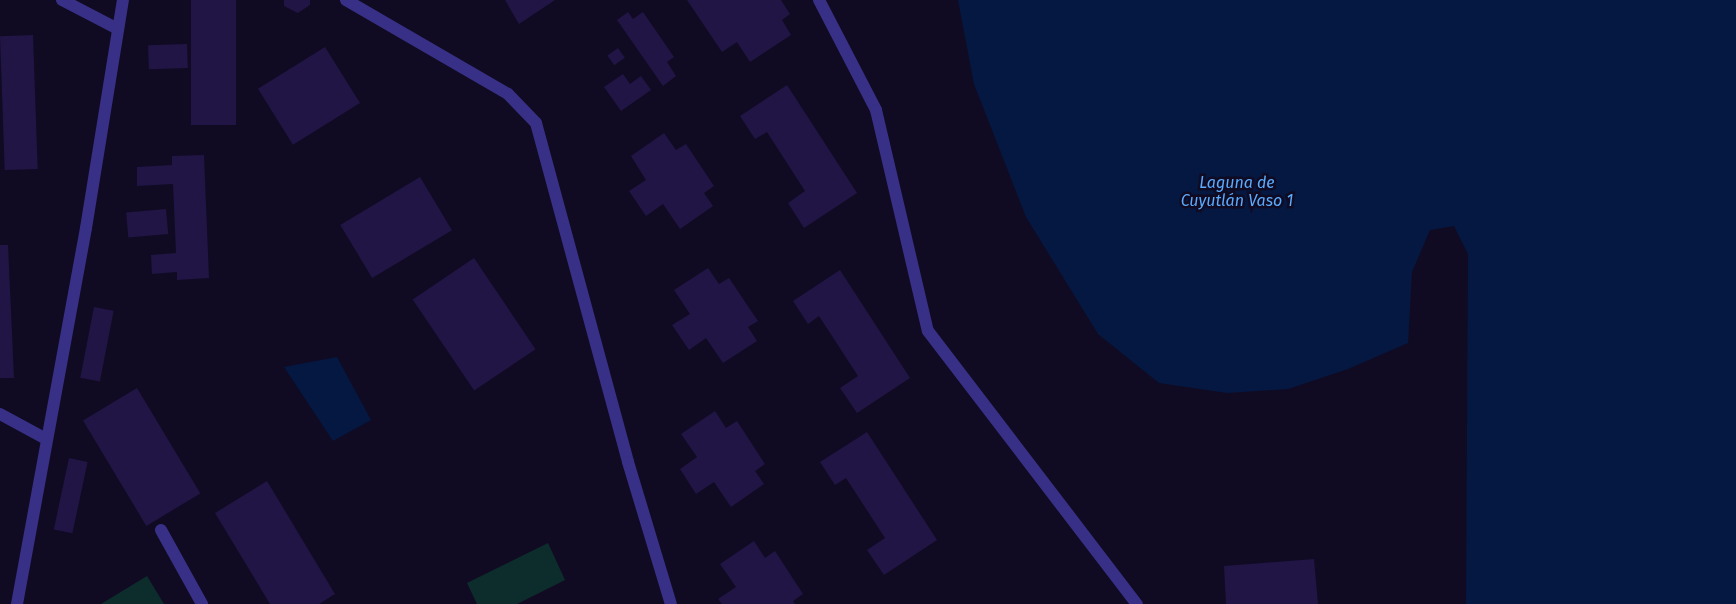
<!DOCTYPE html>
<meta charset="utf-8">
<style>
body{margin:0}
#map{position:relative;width:1736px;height:604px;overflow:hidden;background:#100b22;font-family:"Fira Sans",sans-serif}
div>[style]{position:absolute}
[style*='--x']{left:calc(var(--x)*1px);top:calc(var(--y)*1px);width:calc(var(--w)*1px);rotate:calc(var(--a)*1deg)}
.green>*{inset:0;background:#0d2d2d}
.water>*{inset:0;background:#041842}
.building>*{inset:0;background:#211545;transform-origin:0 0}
.minor>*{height:12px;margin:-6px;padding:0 6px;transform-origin:6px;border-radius:6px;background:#373086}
span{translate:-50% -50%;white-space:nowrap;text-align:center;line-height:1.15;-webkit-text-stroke:5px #100b22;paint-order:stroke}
.water-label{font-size:16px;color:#5aacff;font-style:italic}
</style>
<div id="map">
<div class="green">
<div style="clip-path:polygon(548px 543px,565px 580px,517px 604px,477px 604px,467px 583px)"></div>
<div style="clip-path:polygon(147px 576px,164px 604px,101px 604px)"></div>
</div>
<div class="water">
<div style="clip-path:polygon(958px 0,1736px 0,1736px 604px,1466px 604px,1468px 254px,1454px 226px,1430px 230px,1412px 272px,1408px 343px,1348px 369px,1288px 389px,1227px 393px,1159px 383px,1098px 334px,1026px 217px,974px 84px)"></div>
<div style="clip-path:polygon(337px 357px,371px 420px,333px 441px,284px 367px)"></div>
</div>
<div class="building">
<div style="left:191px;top:0;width:45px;height:125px"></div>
<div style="clip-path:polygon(284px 0,310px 0,310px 5px,298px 13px,284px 6px)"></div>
<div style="clip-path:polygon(505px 0,555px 0,519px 24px)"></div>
<div style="clip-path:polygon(687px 0,781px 0,790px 14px,782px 20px,791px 35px,750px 62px,737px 42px,722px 52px)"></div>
<div style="clip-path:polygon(628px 12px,633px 19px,643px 12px,674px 57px,667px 62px,676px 76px,663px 86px,617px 20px)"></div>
<div style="left:33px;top:35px;width:134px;height:33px;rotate:88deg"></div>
<div style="left:187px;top:44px;width:24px;height:39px;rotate:88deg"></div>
<div style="left:325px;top:47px;width:66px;height:79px;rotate:58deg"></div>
<div style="left:618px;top:48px;width:12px;height:13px;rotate:55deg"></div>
<div style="clip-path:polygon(623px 74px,630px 84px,641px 76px,651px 90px,621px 111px,604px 87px)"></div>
<div style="clip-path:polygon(787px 85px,857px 193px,804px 228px,788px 203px,805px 191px,767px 132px,755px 139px,740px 116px)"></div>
<div style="clip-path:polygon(664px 133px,676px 150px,686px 144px,714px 186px,704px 193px,713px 206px,680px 229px,663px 204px,646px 216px,629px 191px,646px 180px,631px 156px)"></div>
<div style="clip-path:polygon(204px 155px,209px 278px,177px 280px,177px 272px,152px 274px,151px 255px,176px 253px,173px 184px,137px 186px,137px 167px,172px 165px,172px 156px)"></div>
<div style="left:420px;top:177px;width:62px;height:93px;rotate:59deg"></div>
<div style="left:166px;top:209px;width:25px;height:40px;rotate:85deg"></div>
<div style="clip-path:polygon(0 245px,8px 245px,14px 378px,0 378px)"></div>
<div style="left:474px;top:258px;width:110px;height:74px;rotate:56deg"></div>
<div style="clip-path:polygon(708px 268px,719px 284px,729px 278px,758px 321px,748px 327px,757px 341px,723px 363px,706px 338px,689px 350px,672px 325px,690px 314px,674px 290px)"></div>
<div style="clip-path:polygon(840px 270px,910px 378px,857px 413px,840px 388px,858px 376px,819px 316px,808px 324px,793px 301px)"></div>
<div style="left:94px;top:307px;width:20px;height:72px;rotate:11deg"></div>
<div style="left:137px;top:388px;width:123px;height:63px;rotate:59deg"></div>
<div style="clip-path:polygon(715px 411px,726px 428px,737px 421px,765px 464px,755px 471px,764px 484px,731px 507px,714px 482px,696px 494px,680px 469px,697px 457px,681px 434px)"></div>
<div style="clip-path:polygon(867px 432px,937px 540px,884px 575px,867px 550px,885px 538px,846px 478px,835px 485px,820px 462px)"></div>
<div style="left:69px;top:458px;width:19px;height:73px;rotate:12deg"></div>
<div style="clip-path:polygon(267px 481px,335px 594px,319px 604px,270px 604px,215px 513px)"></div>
<div style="clip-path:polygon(754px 541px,765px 558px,775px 551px,803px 594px,793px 601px,795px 604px,722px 604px,718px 599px,736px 587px,720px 564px)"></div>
<div style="clip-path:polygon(1314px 559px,1318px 604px,1226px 604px,1224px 566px)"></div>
</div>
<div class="minor">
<div style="--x:62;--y:0;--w:63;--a:27.4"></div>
<div style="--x:346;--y:0;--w:187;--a:30.1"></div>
<div style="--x:508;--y:94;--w:40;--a:46"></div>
<div style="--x:536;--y:123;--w:351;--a:74.8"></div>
<div style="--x:628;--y:462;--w:148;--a:73.2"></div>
<div style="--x:819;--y:0;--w:124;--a:62.6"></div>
<div style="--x:876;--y:110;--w:227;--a:76.8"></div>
<div style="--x:928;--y:331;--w:344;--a:52.6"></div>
<div style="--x:0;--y:414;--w:52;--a:28.5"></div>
<div style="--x:161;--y:530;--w:85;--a:61"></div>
<div style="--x:17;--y:604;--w:382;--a:-79.6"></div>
<div style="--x:86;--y:228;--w:231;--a:-80.8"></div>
</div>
<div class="water-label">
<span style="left:1237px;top:192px">Laguna de<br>Cuyutlán Vaso 1</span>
</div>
</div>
